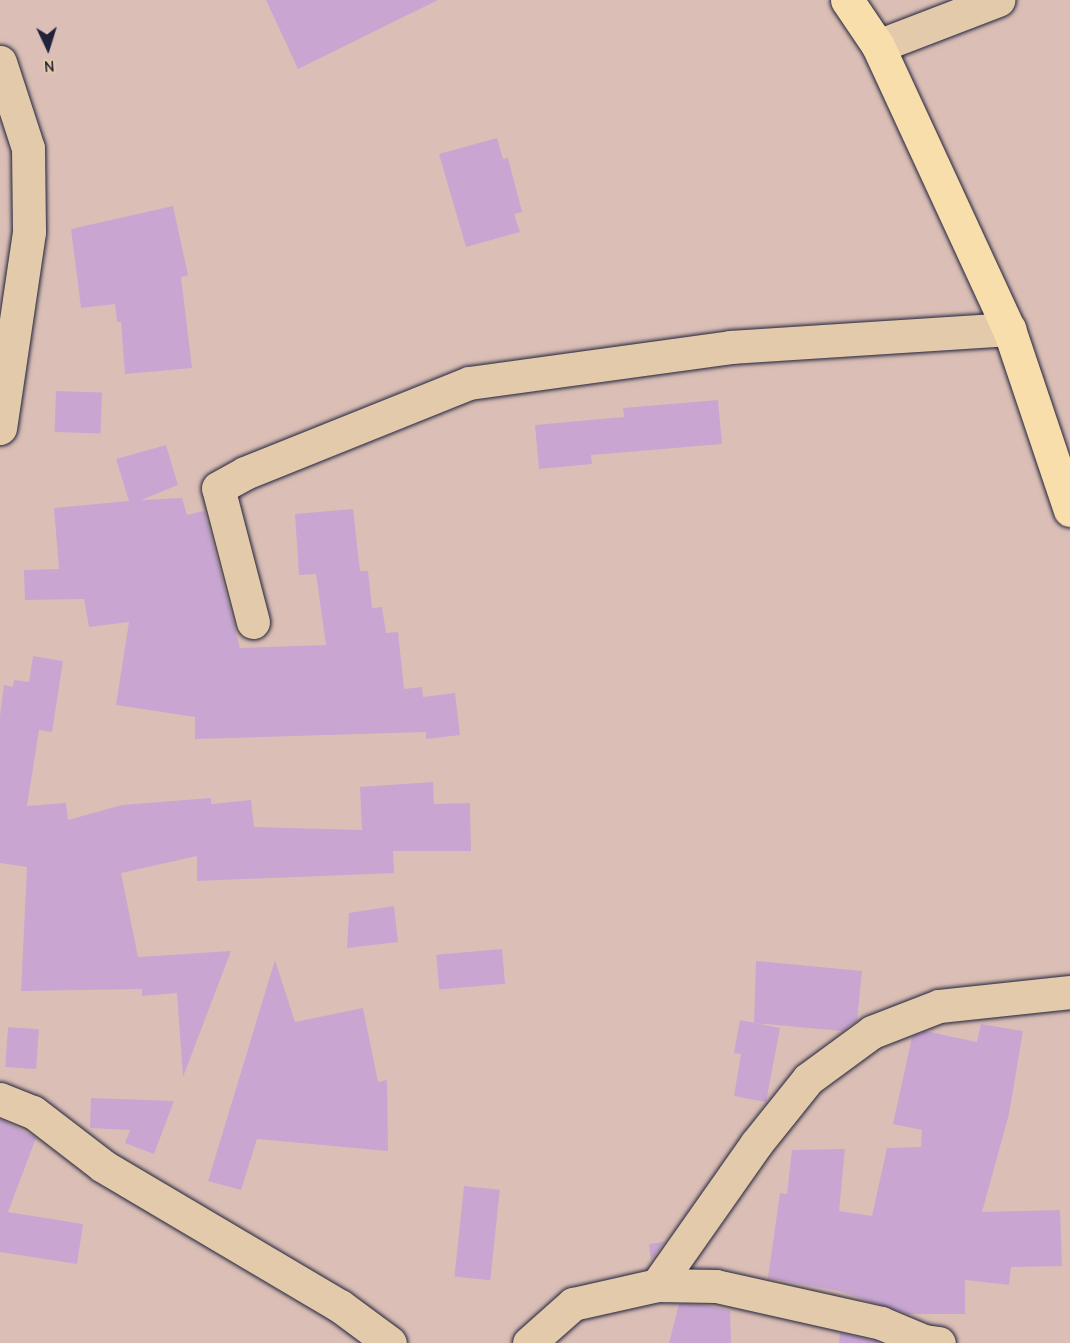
<!DOCTYPE html>
<style>
body{margin:0}
#map{position:relative;width:1070px;height:1343px;overflow:hidden;background:#dbbfb6;font-family:"Comic Neue",sans-serif}
div>[style]{position:absolute}
[style*='--x']{left:calc(var(--x)*1px);top:calc(var(--y)*1px);width:calc(var(--w)*1px);rotate:calc(var(--a)*1deg)}
.building>*{inset:0;background:#c8a6d1;transform-origin:0 0}
.roads{filter:drop-shadow(0 0 2px #22223b) drop-shadow(0 0 2px #22223b)}
.minor>*{height:33px;margin:-16.5px;padding:0 16.5px;transform-origin:16.5px;border-radius:16.5px;background:#e3caab}
.major>*{height:33px;margin:-16.5px;padding:0 16.5px;transform-origin:16.5px;border-radius:16.5px;background:#f8deab}
span{translate:-50% -50%;white-space:nowrap;text-align:center;line-height:1.15;-webkit-text-stroke:6px #e3caab;paint-order:stroke}
.north{position:absolute;left:18px;top:18px;width:60px;height:60px;-webkit-text-stroke:4px #e3caab;paint-order:stroke;rotate:176deg;font-size:16px;font-weight:700;line-height:24px;text-align:center;color:#22223b}
.north::after{content:'';display:block;margin:auto;width:21px;height:27px;background:#22223b;clip-path:polygon(50% 0,100% 100%,50% 72%,0 100%)}
</style>
<div id="map">
<div class="building">
<div style="clip-path:polygon(266px 0,438px 0,298px 69px)"></div>
<div style="clip-path:polygon(497px 138px,503px 159px,508px 158px,522px 212px,514px 214px,520px 232px,466px 247px,439px 154px)"></div>
<div style="clip-path:polygon(173px 206px,188px 275px,181px 277px,192px 368px,125px 374px,121px 322px,117px 322px,115px 304px,81px 308px,71px 229px)"></div>
<div style="left:56px;top:391px;width:46px;height:41px;rotate:2deg"></div>
<div style="clip-path:polygon(718px 400px,722px 444px,591px 455px,592px 464px,539px 469px,535px 425px,624px 417px,623px 408px)"></div>
<div style="clip-path:polygon(166px 445px,178px 485px,141px 500px,182px 498px,187px 515px,204px 511px,240px 648px,326px 645px,316px 574px,299px 575px,295px 514px,353px 509px,360px 571px,368px 571px,372px 608px,382px 607px,386px 633px,398px 632px,404px 689px,422px 687px,423px 697px,455px 693px,460px 735px,426px 739px,426px 732px,195px 739px,195px 717px,116px 705px,129px 622px,89px 627px,84px 599px,25px 600px,24px 570px,59px 569px,54px 508px,129px 501px,116px 459px)"></div>
<div style="clip-path:polygon(33px 656px,63px 661px,52px 732px,39px 730px,27px 806px,66px 803px,68px 820px,122px 805px,211px 798px,211px 804px,251px 800px,254px 827px,362px 830px,360px 787px,433px 782px,434px 804px,470px 803px,471px 851px,393px 851px,394px 873px,197px 881px,197px 856px,121px 873px,138px 957px,231px 951px,183px 1077px,177px 993px,142px 996px,142px 989px,21px 991px,27px 867px,0 863px,0 716px,4px 685px,13px 687px,14px 680px,29px 682px)"></div>
<div style="clip-path:polygon(394px 906px,398px 942px,347px 948px,349px 913px)"></div>
<div style="left:502px;top:949px;width:35px;height:66px;rotate:85deg"></div>
<div style="clip-path:polygon(275px 960px,295px 1022px,363px 1008px,378px 1082px,387px 1080px,388px 1151px,257px 1139px,241px 1190px,208px 1181px)"></div>
<div style="clip-path:polygon(756px 961px,862px 971px,857px 1020px,842px 1031px,754px 1023px)"></div>
<div style="clip-path:polygon(740px 1020px,780px 1028px,766px 1102px,734px 1096px,741px 1054px,734px 1053px)"></div>
<div style="clip-path:polygon(981px 1024px,1023px 1031px,1009px 1114px,982px 1212px,1060px 1210px,1062px 1266px,1011px 1267px,1009px 1285px,965px 1280px,965px 1314px,908px 1314px,839px 1291px,768px 1278px,780px 1193px,787px 1194px,792px 1150px,845px 1149px,839px 1211px,872px 1216px,887px 1148px,921px 1147px,922px 1130px,893px 1124px,912px 1037px,925px 1031px,977px 1042px)"></div>
<div style="left:8px;top:1027px;width:31px;height:40px;rotate:4deg"></div>
<div style="clip-path:polygon(91px 1098px,174px 1101px,154px 1154px,125px 1143px,130px 1130px,90px 1128px)"></div>
<div style="clip-path:polygon(0 1119px,36px 1138px,8px 1212px,83px 1224px,77px 1264px,0 1252px)"></div>
<div style="left:464px;top:1186px;width:36px;height:91px;rotate:6deg"></div>
<div style="clip-path:polygon(664px 1242px,651px 1260px,649px 1244px)"></div>
<div style="clip-path:polygon(679px 1304px,707px 1305px,730px 1311px,731px 1343px,669px 1343px)"></div>
<div style="clip-path:polygon(840px 1333px,875px 1341px,880px 1343px,839px 1343px)"></div>
</div>
<div class="roads">
<div class="minor">
<div style="--x:878;--y:46;--w:129;--a:-21"></div>
<div style="--x:0;--y:62;--w:90;--a:72"></div>
<div style="--x:28;--y:148;--w:84;--a:89.3"></div>
<div style="--x:29;--y:232;--w:198;--a:98.4"></div>
<div style="--x:253;--y:622;--w:138;--a:-104.6"></div>
<div style="--x:218;--y:488;--w:31;--a:-29"></div>
<div style="--x:245;--y:473;--w:241;--a:-21.9"></div>
<div style="--x:469;--y:383;--w:264;--a:-7.8"></div>
<div style="--x:731;--y:347;--w:279;--a:-3.7"></div>
<div style="--x:0;--y:1099;--w:35;--a:22"></div>
<div style="--x:33;--y:1112;--w:88;--a:37.6"></div>
<div style="--x:103;--y:1166;--w:275;--a:30.6"></div>
<div style="--x:340;--y:1306;--w:62;--a:36.5"></div>
<div style="--x:657;--y:1285;--w:172;--a:-54.9"></div>
<div style="--x:756;--y:1144;--w:83;--a:-51.3"></div>
<div style="--x:808;--y:1079;--w:79;--a:-36.3"></div>
<div style="--x:872;--y:1032;--w:72;--a:-21.2"></div>
<div style="--x:939;--y:1006;--w:132;--a:-6.1"></div>
<div style="--x:529;--y:1343;--w:59;--a:-41.6"></div>
<div style="--x:573;--y:1304;--w:86;--a:-12.7"></div>
<div style="--x:657;--y:1285;--w:59;--a:1"></div>
<div style="--x:716;--y:1286;--w:169;--a:12.6"></div>
<div style="--x:881;--y:1323;--w:47;--a:22.7"></div>
<div style="--x:924;--y:1341;--w:15;--a:8"></div>
</div>
<div class="major">
<div style="--x:847;--y:0;--w:55;--a:56"></div>
<div style="--x:878;--y:46;--w:312;--a:65.2"></div>
<div style="--x:1009;--y:329;--w:191;--a:71.4"></div>
</div>
</div>
<div class="north">N</div>
</div>
